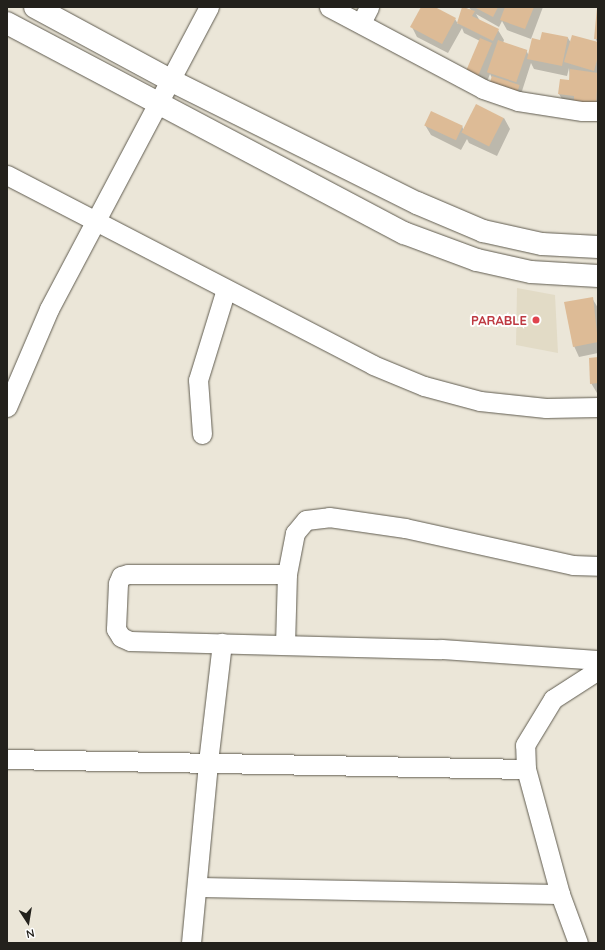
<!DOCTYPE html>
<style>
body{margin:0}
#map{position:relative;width:605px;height:950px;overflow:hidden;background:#ebe6d8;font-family:Quicksand,sans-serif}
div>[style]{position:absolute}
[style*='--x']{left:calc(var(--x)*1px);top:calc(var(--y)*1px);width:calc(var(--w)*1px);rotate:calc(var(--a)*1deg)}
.built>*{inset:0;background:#e2dbc6}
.shadow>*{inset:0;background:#0003}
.building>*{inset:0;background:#ddbb96;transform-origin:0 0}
.roads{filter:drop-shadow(0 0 1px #605c50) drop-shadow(0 0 1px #605c50)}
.minor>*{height:19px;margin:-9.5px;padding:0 9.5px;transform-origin:9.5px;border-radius:9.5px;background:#fff}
.tertiary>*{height:22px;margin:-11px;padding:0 11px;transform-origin:11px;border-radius:11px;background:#fff}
.dots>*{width:11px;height:11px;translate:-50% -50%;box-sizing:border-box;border:2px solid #fff;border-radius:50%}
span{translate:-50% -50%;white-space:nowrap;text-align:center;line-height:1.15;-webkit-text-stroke:4px #fff;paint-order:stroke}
.health-label{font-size:13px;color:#be3a42;font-weight:700}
.right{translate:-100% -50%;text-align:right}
.frame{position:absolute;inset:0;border:8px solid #23211c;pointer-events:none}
.north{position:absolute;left:8px;top:902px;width:40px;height:40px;-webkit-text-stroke:3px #fff;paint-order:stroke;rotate:168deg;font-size:11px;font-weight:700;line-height:16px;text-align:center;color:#23211c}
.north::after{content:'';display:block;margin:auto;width:14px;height:18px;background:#23211c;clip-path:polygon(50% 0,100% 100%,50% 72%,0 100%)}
</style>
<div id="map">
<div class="built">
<div style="clip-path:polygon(517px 288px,555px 295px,558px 353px,516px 345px)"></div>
</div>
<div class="shadow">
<div style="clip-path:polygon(423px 7px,433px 7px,455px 19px,458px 24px,463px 7px,471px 10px,469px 7px,543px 7px,531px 39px,507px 30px,502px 21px,499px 27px,476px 14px,480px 21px,498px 30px,504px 40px,503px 43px,526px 50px,529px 56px,541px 41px,568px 38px,571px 43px,598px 43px,595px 38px,598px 8px,598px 113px,565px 104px,559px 94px,570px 81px,569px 68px,567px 76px,534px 69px,531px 63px,522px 91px,525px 96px,492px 78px,490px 74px,485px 87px,474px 83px,480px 41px,464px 33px,462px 28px,448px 53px,417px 37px,412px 27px)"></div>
<div style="clip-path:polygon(504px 118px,510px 129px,497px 156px,469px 143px,467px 139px,461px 150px,431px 135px,425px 125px,462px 126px,464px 131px)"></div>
<div style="clip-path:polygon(592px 298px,598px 308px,598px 353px,579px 357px,574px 346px)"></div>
<div style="clip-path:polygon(598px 358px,598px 393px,597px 393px,591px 383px)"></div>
</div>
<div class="building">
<div style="clip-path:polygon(421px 7px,435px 7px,456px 18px,442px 44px,410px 27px)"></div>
<div style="clip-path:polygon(462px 7px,475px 11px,472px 16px,499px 29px,493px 41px,457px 23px)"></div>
<div style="clip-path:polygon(474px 7px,498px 7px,493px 17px)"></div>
<div style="clip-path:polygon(505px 7px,534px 7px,525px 29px,500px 20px)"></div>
<div style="clip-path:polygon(597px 7px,598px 7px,598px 39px,594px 39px)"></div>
<div style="clip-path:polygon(542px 32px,568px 37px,562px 66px,527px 59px,532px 38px,540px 40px)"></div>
<div style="clip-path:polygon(572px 35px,598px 42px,598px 56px,594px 71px,564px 62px)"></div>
<div style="left:480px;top:38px;width:13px;height:37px;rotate:23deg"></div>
<div style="left:498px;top:40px;width:31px;height:34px;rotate:19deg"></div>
<div style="clip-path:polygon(570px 69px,598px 73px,596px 104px,574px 101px,574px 96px,558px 94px,560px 79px,569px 80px)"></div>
<div style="left:492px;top:76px;width:29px;height:13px;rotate:18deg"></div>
<div style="left:476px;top:104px;width:31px;height:32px;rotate:27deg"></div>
<div style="left:431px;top:111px;width:35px;height:16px;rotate:25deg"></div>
<div style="clip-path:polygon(593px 297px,598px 342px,573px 347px,564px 302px)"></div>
<div style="clip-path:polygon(598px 357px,598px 383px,590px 384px,589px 358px)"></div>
</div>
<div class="roads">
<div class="minor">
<div style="--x:329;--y:7;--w:174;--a:28"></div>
<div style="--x:483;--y:89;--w:37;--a:19"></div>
<div style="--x:518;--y:101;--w:65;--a:8.9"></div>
<div style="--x:582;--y:111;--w:16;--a:0"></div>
<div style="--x:361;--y:23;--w:18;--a:-63"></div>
<div style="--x:7;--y:175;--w:412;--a:27.4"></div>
<div style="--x:373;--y:365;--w:55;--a:22.4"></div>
<div style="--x:424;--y:386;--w:58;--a:15"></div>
<div style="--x:480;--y:401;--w:66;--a:6.1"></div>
<div style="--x:546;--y:408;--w:52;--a:-1.1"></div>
<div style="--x:7;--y:407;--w:107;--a:-66.8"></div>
<div style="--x:49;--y:309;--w:342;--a:-62.1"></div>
<div style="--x:202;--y:434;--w:54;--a:-94.2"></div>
<div style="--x:198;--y:380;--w:95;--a:-72.9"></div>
<div style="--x:287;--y:574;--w:159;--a:180"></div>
<div style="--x:128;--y:574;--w:7;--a:164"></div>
<div style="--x:121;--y:576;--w:8;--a:113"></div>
<div style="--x:118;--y:583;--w:46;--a:92.5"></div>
<div style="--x:116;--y:629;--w:9;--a:58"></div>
<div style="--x:121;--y:637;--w:10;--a:24"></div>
<div style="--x:130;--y:641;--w:311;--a:1.5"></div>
<div style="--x:441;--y:649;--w:157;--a:4"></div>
<div style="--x:285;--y:645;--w:71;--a:-88.4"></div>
<div style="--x:287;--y:574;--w:42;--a:-79"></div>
<div style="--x:295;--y:533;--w:17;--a:-50"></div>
<div style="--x:306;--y:520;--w:23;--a:-7"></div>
<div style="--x:329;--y:517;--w:77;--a:8.2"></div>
<div style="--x:405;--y:528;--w:172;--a:12.4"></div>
<div style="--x:573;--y:565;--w:25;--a:2"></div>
<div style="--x:7;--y:759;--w:519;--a:1.1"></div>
<div style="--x:197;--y:887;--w:363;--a:1.1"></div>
<div style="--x:191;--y:943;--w:182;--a:-84.6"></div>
<div style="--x:208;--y:762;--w:120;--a:-83.3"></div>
<div style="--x:578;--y:943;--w:52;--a:-110.2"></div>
<div style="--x:560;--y:894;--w:130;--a:-105.2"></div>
<div style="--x:526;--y:769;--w:24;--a:-92"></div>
<div style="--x:525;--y:745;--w:54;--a:-58.7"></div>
<div style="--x:553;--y:699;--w:54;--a:-32.8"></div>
</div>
<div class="tertiary">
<div style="--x:35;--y:7;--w:156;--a:28.4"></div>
<div style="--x:172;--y:81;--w:274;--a:26.5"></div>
<div style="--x:417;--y:203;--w:72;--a:23"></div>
<div style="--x:483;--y:231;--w:60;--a:12.4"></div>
<div style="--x:542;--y:244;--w:56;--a:3.1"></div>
<div style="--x:7;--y:23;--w:449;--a:27.9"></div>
<div style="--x:404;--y:233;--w:78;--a:20.3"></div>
<div style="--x:477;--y:260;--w:55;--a:12.5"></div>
<div style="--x:531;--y:272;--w:67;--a:3.4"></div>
</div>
</div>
<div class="dots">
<div style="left:536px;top:320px;background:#e0444e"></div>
</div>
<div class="health-label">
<span class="right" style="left:527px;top:320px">PARABLE</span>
</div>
<div class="frame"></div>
<div class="north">N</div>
</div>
